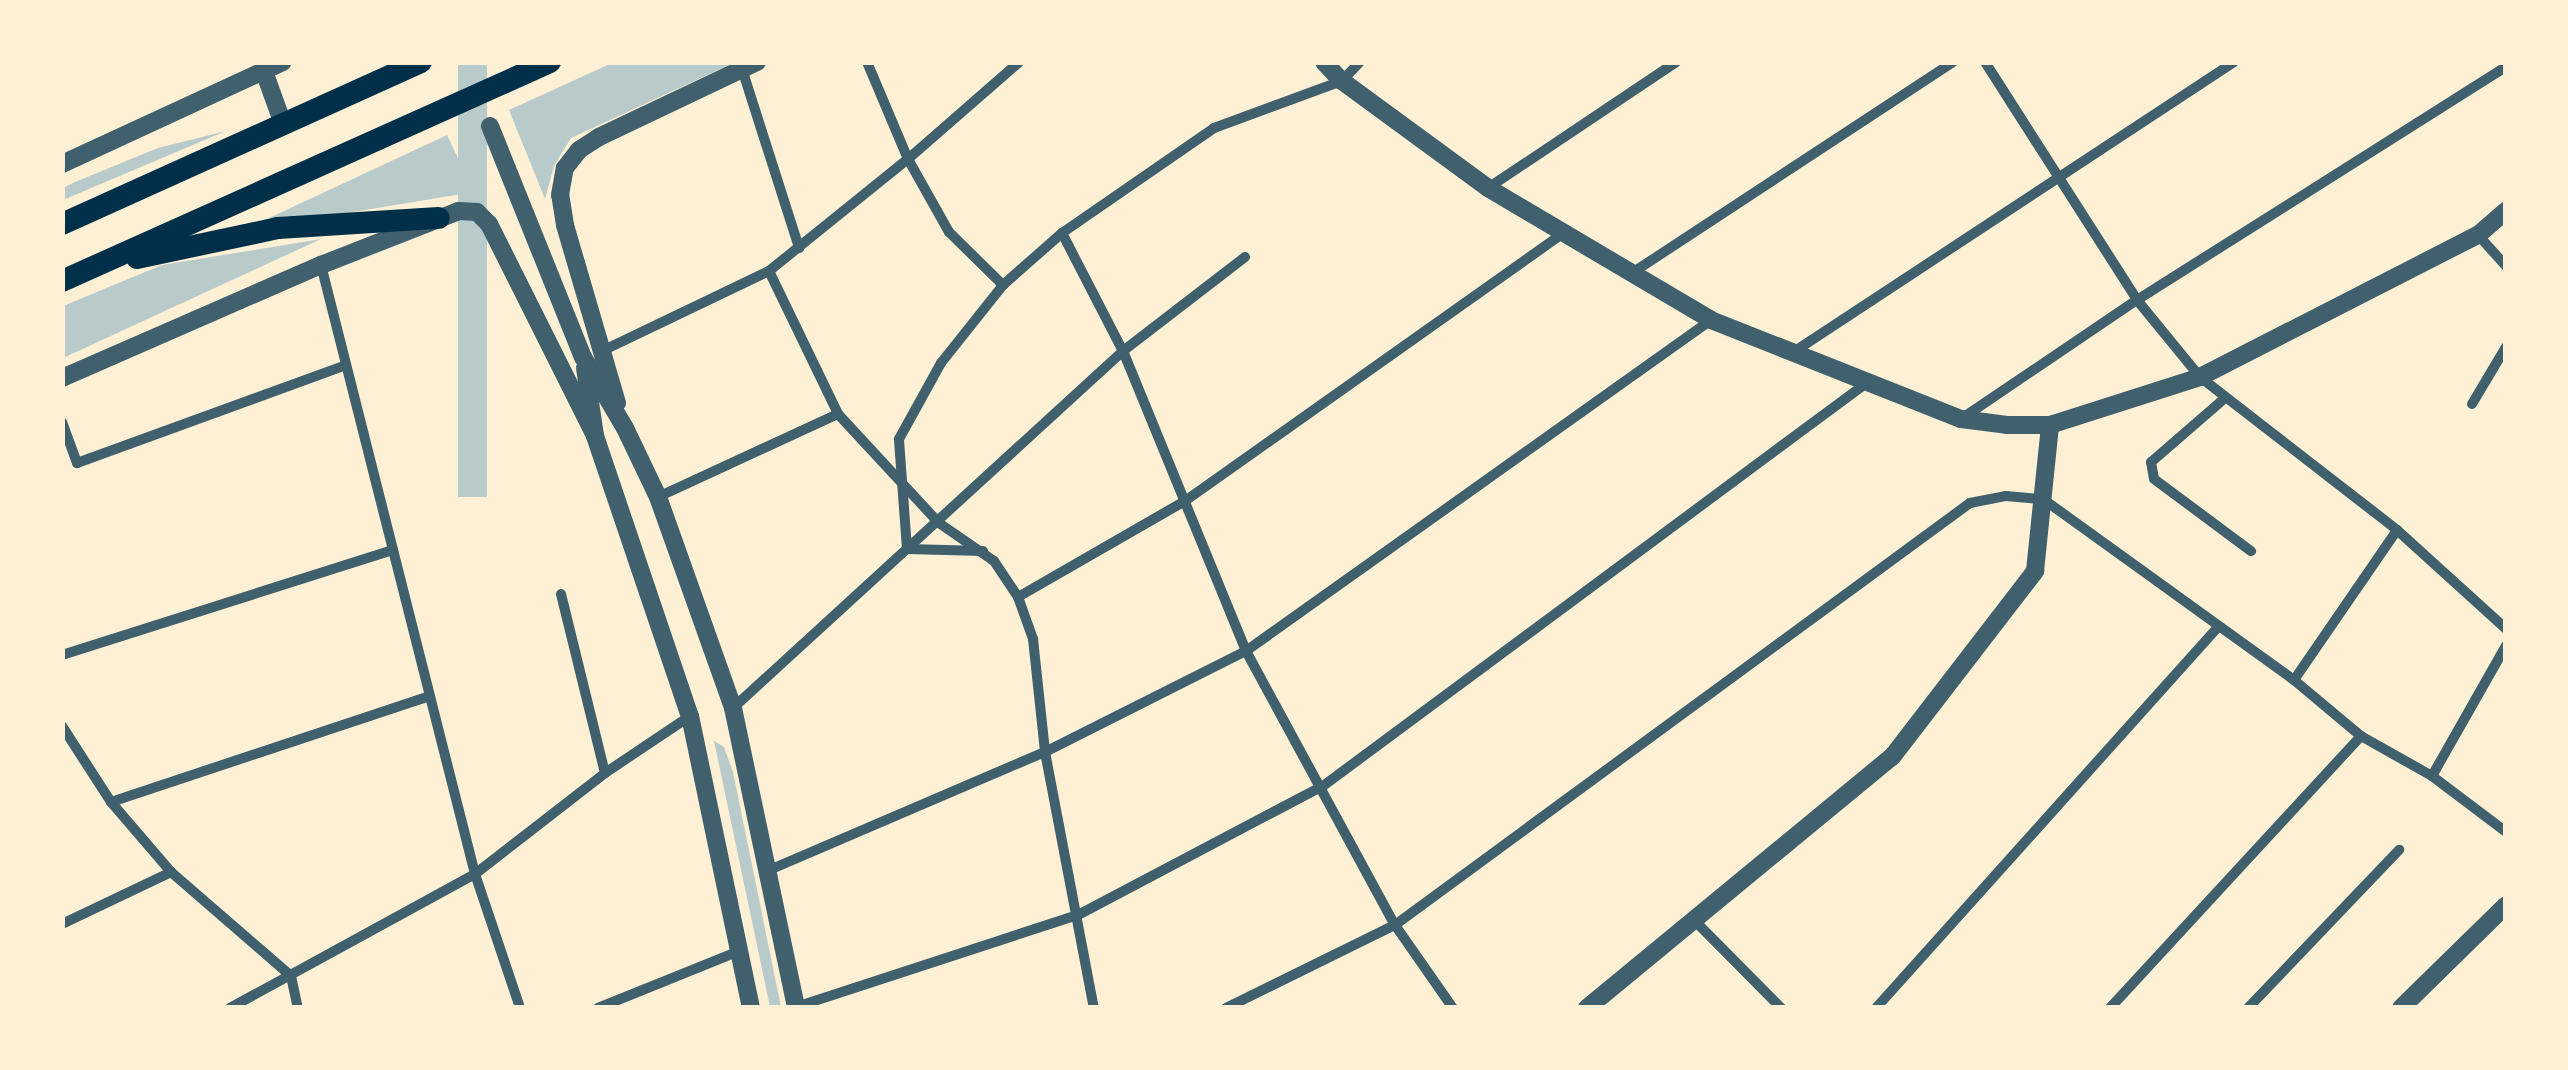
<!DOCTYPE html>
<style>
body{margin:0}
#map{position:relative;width:2568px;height:1070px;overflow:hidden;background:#fdf0d5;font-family:Karla,sans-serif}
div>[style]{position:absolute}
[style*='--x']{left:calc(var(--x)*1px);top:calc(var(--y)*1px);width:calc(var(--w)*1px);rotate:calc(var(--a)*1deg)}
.green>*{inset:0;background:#b9caca;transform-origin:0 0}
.minor>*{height:10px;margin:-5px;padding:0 5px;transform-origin:5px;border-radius:5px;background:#3f606c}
.tertiary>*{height:18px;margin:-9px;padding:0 9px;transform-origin:9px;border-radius:9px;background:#3f606c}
.trunk>*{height:22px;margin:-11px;padding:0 11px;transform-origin:11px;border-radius:11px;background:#003049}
span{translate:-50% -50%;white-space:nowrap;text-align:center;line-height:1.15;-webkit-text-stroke:9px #fdf0d5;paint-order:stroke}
.frame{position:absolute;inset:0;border:65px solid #fdf0d5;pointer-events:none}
</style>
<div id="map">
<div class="green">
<div style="left:458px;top:63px;width:29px;height:434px"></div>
<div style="clip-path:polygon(612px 63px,733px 63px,571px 138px,554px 166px,545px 199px,509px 110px)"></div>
<div style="clip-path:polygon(226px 131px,63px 200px,63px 188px,75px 182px,158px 148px)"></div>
<div style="clip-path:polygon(447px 135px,474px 192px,243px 230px)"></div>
<div style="clip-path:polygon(321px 239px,63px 358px,63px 306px,162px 265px)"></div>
<div style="clip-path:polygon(714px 741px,724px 747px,733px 772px,781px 1007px,770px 1007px)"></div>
</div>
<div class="minor">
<div style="--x:867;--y:62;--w:105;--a:67.1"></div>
<div style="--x:908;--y:159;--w:84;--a:60.7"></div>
<div style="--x:949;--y:232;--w:76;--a:44.5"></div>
<div style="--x:1985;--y:62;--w:282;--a:57.4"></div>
<div style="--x:2137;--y:300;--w:99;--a:50.7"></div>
<div style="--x:2200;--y:377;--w:249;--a:37.8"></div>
<div style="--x:2397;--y:530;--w:147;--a:42.2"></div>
<div style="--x:742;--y:69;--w:188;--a:72.3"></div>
<div style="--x:1488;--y:188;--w:226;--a:-33.8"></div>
<div style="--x:1062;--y:233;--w:133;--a:62.7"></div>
<div style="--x:1123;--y:351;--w:324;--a:67.7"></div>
<div style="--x:1246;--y:651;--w:312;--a:61.5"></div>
<div style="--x:1395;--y:925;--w:101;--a:55.1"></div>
<div style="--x:2478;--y:235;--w:42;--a:47.9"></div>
<div style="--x:321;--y:265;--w:628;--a:75.81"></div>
<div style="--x:475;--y:874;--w:141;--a:71.4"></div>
<div style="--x:769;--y:271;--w:159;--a:64.2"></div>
<div style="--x:838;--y:414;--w:149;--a:47.2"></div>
<div style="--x:939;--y:523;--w:67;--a:34.6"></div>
<div style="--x:994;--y:561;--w:43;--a:56.3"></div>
<div style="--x:1018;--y:597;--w:45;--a:70.3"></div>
<div style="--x:1033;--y:639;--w:114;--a:83.9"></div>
<div style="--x:1045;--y:752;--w:261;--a:79.2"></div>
<div style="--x:1632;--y:273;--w:384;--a:-33.3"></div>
<div style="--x:602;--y:351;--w:185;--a:-25.6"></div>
<div style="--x:769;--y:271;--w:179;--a:-38.9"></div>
<div style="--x:908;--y:159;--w:147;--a:-41.1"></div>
<div style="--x:1792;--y:353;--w:529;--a:-33.36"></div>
<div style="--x:2225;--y:398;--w:98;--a:139.1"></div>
<div style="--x:2151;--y:462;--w:17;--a:80"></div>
<div style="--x:2154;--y:479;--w:121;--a:36.6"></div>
<div style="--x:2472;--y:404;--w:66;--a:-59.2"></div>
<div style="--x:1961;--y:419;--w:212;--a:-34.1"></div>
<div style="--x:2137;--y:300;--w:436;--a:-32.3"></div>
<div style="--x:62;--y:422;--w:44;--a:69.9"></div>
<div style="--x:77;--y:463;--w:284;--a:-20"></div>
<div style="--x:658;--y:497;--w:198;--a:-24.8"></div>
<div style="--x:983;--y:551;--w:76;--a:-178.5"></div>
<div style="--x:907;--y:549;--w:110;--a:-94.2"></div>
<div style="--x:899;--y:439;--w:87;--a:-61.1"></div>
<div style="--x:941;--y:363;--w:100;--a:-51.5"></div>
<div style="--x:1003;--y:285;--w:79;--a:-41.4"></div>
<div style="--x:1062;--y:233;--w:185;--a:-34.6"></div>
<div style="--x:1214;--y:128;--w:136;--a:-20.2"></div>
<div style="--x:1342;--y:81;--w:26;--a:-47"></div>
<div style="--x:561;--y:594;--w:184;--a:76.2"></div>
<div style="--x:1018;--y:597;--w:193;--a:-29.9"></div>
<div style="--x:1185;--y:501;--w:462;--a:-35.3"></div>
<div style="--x:62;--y:655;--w:347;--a:-17.6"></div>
<div style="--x:2294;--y:680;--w:182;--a:-55.5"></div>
<div style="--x:733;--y:708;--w:529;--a:-42.47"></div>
<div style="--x:1123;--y:351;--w:154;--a:-37.6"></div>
<div style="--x:62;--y:726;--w:90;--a:57.2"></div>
<div style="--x:111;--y:802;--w:92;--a:49.4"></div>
<div style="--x:171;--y:872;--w:159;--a:40.9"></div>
<div style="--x:291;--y:976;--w:33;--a:78"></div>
<div style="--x:2432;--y:776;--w:150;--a:-60.4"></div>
<div style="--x:111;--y:802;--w:336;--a:-18.4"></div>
<div style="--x:767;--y:871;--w:302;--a:-23.2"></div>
<div style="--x:1045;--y:752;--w:225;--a:-26.7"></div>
<div style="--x:1246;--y:651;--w:571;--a:-35.44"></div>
<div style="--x:1692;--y:918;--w:127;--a:45.3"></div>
<div style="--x:62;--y:924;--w:121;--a:-25.5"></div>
<div style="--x:796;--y:1007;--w:297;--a:-18.1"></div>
<div style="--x:1078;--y:915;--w:277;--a:-27.8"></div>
<div style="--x:1323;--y:786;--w:675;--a:-36.56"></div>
<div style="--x:230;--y:1008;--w:279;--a:-28.7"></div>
<div style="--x:475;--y:874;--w:165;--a:-37.8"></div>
<div style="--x:605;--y:773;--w:102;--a:-33.8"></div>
<div style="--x:598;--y:1008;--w:152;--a:-22"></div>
<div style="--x:1226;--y:1008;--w:188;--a:-26.2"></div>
<div style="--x:1395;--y:925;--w:713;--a:-36.28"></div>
<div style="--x:1970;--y:503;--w:37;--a:-11"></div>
<div style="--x:2006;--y:496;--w:37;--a:5"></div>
<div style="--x:2043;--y:499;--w:309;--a:35.8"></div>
<div style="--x:2294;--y:680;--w:87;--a:39.9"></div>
<div style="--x:2361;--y:736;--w:81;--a:29.4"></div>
<div style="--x:2432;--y:776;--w:93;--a:37.1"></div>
<div style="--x:1876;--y:1008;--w:512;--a:-48.09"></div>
<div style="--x:2110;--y:1008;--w:370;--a:-47.3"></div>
<div style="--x:2248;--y:1008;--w:219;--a:-46.3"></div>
</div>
<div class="tertiary">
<div style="--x:1324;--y:62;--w:26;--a:47"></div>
<div style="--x:1342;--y:81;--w:181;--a:36.2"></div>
<div style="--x:1488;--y:188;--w:259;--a:30.6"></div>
<div style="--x:1711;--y:320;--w:269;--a:21.6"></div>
<div style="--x:1961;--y:419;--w:46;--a:7.4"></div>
<div style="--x:2007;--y:425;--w:43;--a:0"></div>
<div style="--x:2050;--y:425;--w:157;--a:-17.7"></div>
<div style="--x:2200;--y:377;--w:312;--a:-27.1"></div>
<div style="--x:2478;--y:235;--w:37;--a:-41"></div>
<div style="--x:265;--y:74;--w:53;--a:70.2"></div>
<div style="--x:490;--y:126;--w:249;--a:68.1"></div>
<div style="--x:583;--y:357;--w:82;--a:59.4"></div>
<div style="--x:625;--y:428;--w:76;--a:64.4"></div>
<div style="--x:658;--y:497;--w:224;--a:70.4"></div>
<div style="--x:733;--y:708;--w:307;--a:78.1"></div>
<div style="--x:62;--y:164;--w:243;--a:-24.8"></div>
<div style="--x:585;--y:368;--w:69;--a:81.6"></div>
<div style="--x:595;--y:436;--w:296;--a:71.3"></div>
<div style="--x:690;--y:716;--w:298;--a:78.2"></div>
<div style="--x:62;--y:378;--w:283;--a:-23.6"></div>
<div style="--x:321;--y:265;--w:148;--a:-21.4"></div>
<div style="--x:459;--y:211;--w:18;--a:3"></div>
<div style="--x:477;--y:212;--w:17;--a:45"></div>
<div style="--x:489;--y:224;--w:237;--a:63.4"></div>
<div style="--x:617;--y:403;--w:185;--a:-106.3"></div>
<div style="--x:565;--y:225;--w:30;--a:-99"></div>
<div style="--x:560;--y:195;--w:27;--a:-80"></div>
<div style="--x:565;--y:168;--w:23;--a:-52"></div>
<div style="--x:579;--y:150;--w:24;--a:-33"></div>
<div style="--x:599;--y:137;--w:175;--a:-25.4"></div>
<div style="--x:1587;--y:1008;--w:395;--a:-39.5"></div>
<div style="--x:1892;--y:757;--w:235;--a:-52.4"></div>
<div style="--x:2035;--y:571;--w:147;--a:-84.1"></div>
<div style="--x:2401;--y:1008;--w:147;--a:-44.4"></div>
</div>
<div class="trunk">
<div style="--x:62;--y:224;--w:394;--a:-24.3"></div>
<div style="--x:137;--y:258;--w:144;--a:-12"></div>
<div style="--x:278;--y:228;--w:161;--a:-3.6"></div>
<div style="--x:62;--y:281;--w:535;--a:-24.17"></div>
</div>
<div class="frame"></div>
</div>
